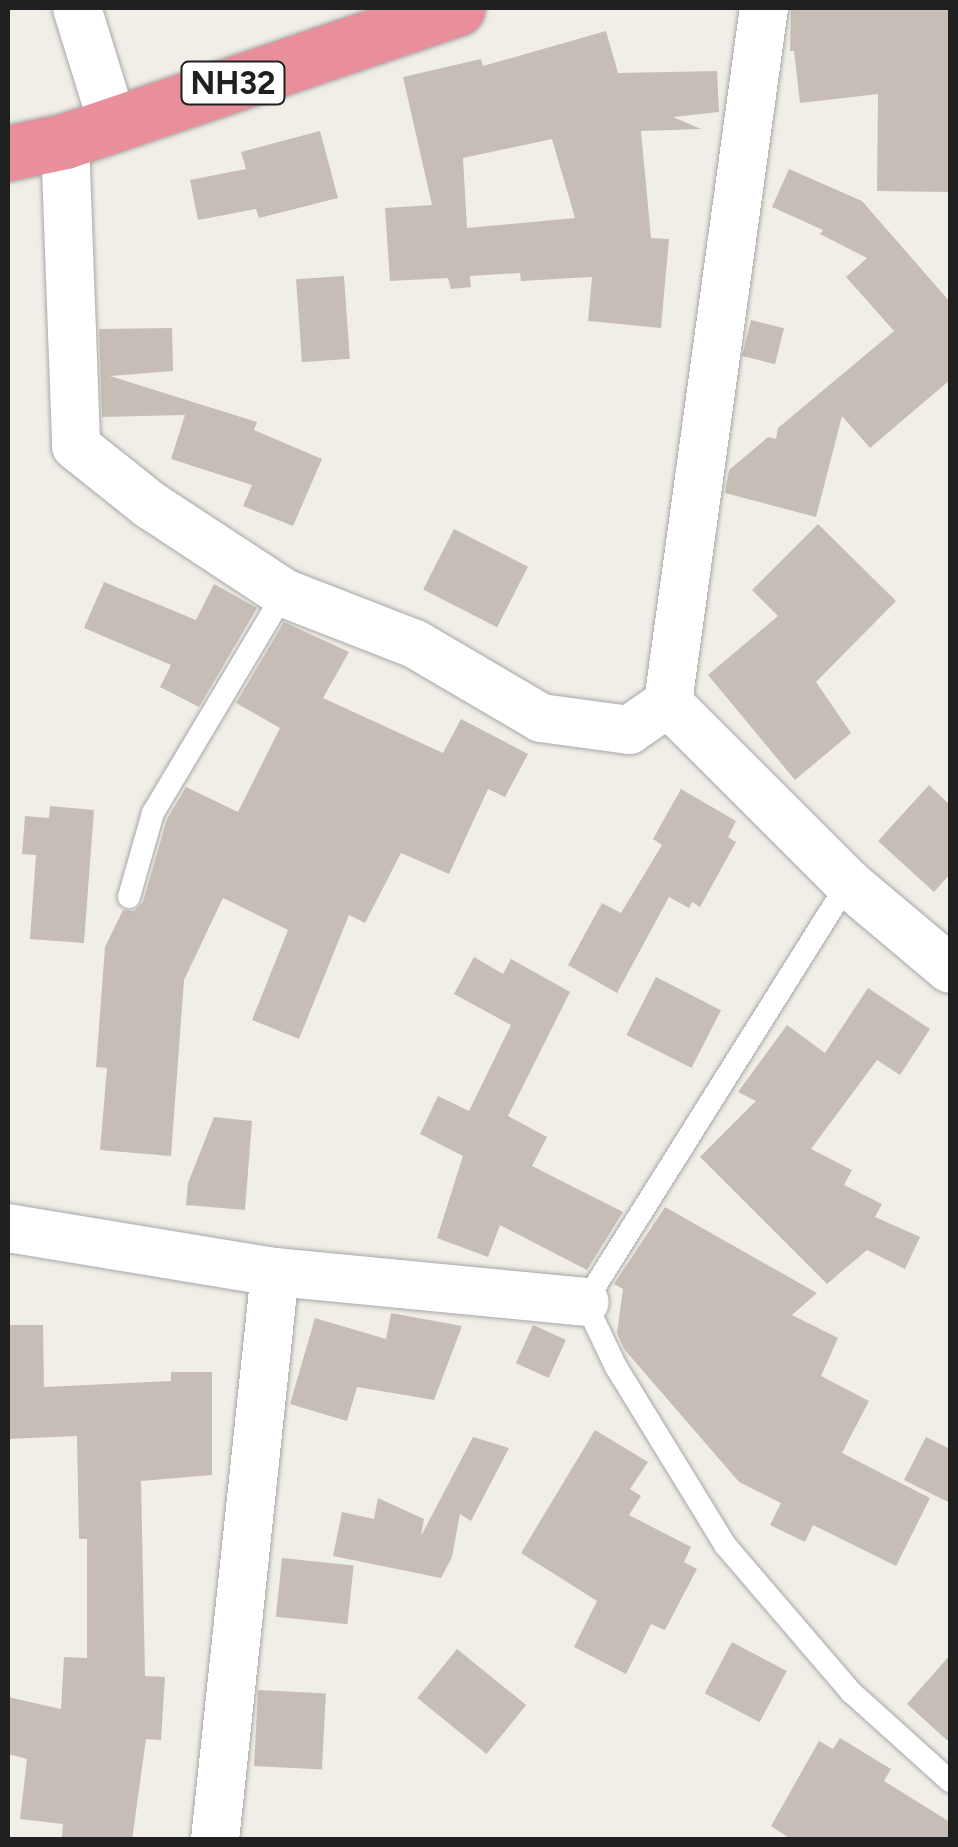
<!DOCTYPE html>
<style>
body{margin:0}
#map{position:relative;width:958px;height:1847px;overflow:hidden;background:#f1eee7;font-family:Figtree,sans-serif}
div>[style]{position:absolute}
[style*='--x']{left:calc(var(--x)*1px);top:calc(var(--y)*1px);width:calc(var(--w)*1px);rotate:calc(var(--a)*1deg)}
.building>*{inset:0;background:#c6beb6;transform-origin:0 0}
.roads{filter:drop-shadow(0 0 2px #a7a7a7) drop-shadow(0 0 2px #a7a7a7)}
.lane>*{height:22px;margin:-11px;padding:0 11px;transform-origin:11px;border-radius:11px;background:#fff}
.street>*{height:48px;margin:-24px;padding:0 24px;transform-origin:24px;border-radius:24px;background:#fff}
.highway>*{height:55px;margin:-27.5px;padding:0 27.5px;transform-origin:27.5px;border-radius:27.5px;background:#e98e9b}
span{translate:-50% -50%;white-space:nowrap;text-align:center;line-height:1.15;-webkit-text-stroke:8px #fff;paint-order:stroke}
.shield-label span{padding:2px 8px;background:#fff;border:2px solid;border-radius:8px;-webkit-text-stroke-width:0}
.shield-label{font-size:32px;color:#202020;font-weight:700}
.frame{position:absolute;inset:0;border:10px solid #202020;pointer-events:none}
</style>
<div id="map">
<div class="building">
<div style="clip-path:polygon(791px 8px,950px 8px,950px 192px,877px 191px,878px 94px,800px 103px,794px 51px,790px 51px)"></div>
<div style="clip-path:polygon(evenodd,606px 31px,618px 73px,717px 71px,719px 112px,673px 117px,701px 129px,641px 131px,651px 238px,669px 239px,661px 328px,588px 321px,592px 277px,521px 281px,520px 273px,470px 276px,471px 287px,451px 289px,448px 278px,390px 281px,385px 208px,432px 205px,403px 77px,481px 59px,483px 66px,606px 31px,552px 139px,575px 218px,467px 228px,463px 158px,552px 139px)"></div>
<div style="clip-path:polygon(320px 131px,338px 198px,259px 218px,256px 209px,198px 220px,190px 180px,246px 169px,241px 152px)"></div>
<div style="clip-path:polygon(789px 169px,862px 201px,950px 302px,950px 380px,870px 448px,842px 416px,816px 517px,725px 493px,729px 470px,768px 437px,776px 439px,778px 428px,894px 331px,846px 277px,867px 258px,820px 234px,823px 230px,772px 207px)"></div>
<div style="left:344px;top:276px;width:83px;height:48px;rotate:86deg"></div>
<div style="left:751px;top:320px;width:34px;height:37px;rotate:14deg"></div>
<div style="clip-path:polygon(172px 328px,173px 371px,110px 376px,257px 422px,254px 430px,322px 459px,293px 526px,243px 506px,252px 485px,171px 459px,185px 415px,102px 417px,99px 329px)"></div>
<div style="clip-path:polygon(818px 524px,896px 601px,816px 682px,851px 733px,795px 780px,708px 675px,778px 616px,752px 590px)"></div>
<div style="left:454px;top:529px;width:83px;height:68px;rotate:27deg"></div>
<div style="clip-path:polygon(104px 582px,196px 620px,214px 584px,257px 608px,199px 707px,160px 687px,171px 665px,84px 628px)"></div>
<div style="clip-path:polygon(284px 622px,349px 652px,323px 698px,443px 753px,461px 719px,528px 754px,505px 797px,488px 789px,449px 874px,401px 853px,365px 923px,349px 915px,299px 1039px,252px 1020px,288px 930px,223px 898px,184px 980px,171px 1156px,100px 1150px,107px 1068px,96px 1067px,105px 947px,123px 910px,134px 911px,143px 902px,167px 819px,186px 787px,238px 812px,280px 728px,236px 703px)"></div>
<div style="clip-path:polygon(929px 785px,950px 805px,950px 874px,934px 892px,878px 841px)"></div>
<div style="clip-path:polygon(681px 789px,736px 821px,728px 837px,736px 842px,700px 907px,692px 902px,689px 908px,669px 897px,617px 993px,568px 965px,602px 903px,621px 913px,662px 845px,653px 839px)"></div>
<div style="clip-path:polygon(50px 806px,94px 810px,84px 943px,30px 939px,36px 855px,22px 854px,25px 816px,49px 818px)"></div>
<div style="clip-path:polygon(474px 957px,503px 974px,511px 959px,570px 992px,508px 1116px,547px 1137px,532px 1166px,623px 1212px,587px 1270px,500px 1225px,488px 1257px,437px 1238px,463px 1156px,420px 1134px,438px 1096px,469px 1111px,511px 1025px,454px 994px)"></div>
<div style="left:656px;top:977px;width:73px;height:65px;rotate:27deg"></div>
<div style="clip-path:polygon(868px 988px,930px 1029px,900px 1075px,877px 1060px,811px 1149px,852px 1170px,844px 1185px,882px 1204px,875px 1217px,920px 1237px,905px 1269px,867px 1250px,827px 1284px,700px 1157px,756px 1101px,738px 1092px,787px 1025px,825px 1053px)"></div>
<div style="clip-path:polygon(214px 1117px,252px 1121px,245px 1210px,186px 1205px,188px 1183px)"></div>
<div style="clip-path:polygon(665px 1207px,817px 1293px,792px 1315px,838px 1338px,821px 1376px,869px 1401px,842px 1453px,930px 1498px,896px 1566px,813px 1525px,805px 1542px,770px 1525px,781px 1503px,739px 1482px,624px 1349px,617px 1333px,623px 1289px,614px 1284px)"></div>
<div style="clip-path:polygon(391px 1313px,462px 1326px,434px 1400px,357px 1387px,347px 1421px,290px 1404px,315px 1318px,386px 1339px)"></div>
<div style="clip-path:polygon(8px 1325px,43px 1325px,44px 1387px,171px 1381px,171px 1372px,212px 1372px,212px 1475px,141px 1481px,145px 1676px,165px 1677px,161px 1740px,146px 1739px,132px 1840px,62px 1837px,63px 1824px,20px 1819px,27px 1759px,8px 1754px,8px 1697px,61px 1709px,64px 1657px,87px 1658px,87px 1539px,79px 1539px,77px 1436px,8px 1439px)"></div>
<div style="left:533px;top:1325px;width:36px;height:42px;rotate:24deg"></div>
<div style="clip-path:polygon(595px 1430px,648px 1462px,630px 1489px,641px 1496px,629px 1515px,691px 1547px,684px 1562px,697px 1569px,665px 1630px,651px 1624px,626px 1674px,574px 1647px,597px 1601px,521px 1553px)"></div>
<div style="clip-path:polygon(473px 1437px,509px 1448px,471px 1521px,460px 1514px,452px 1557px,441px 1578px,333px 1556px,342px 1512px,374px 1519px,378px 1498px,424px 1519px,421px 1536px)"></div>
<div style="clip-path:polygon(926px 1437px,950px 1449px,950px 1503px,904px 1480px)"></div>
<div style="left:282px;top:1558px;width:72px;height:59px;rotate:6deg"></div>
<div style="left:732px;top:1642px;width:62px;height:58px;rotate:28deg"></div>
<div style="left:457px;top:1649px;width:89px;height:63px;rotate:39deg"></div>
<div style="clip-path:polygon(950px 1655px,950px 1743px,907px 1704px)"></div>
<div style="left:258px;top:1690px;width:68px;height:76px;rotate:3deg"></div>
<div style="clip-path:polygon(840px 1738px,891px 1769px,884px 1781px,950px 1822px,950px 1840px,792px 1840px,771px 1826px,819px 1741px,833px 1749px)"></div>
</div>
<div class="roads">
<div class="lane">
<div style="--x:848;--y:883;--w:495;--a:122.1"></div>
<div style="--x:585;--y:1302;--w:72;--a:64.5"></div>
<div style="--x:616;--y:1367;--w:209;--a:58.5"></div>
<div style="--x:725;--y:1545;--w:194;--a:49.4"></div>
<div style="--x:851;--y:1692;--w:133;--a:42"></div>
<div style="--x:129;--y:897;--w:87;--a:-74.1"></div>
<div style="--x:153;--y:813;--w:256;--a:-59.2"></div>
</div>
<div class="street">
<div style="--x:77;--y:8;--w:121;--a:72.8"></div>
<div style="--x:65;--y:141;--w:305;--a:87.9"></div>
<div style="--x:76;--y:446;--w:95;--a:38.6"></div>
<div style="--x:150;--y:505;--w:160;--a:33.3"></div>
<div style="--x:284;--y:593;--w:141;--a:21.3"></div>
<div style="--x:415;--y:644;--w:146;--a:30.4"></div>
<div style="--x:541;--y:718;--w:89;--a:7.8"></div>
<div style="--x:629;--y:730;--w:47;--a:-34.7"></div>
<div style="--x:668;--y:703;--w:255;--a:45"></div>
<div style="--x:848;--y:883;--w:133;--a:40.1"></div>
<div style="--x:668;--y:703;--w:702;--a:-82.14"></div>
<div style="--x:8;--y:1228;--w:271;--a:9.4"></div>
<div style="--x:275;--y:1272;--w:311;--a:5.5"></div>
<div style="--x:215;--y:1840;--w:571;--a:-83.97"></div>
</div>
<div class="highway">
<div style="--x:8;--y:153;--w:58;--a:-11.9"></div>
<div style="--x:65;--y:141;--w:414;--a:-18.7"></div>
</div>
</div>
<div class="shield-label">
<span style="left:233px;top:83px">NH32</span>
</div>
<div class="frame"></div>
</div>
